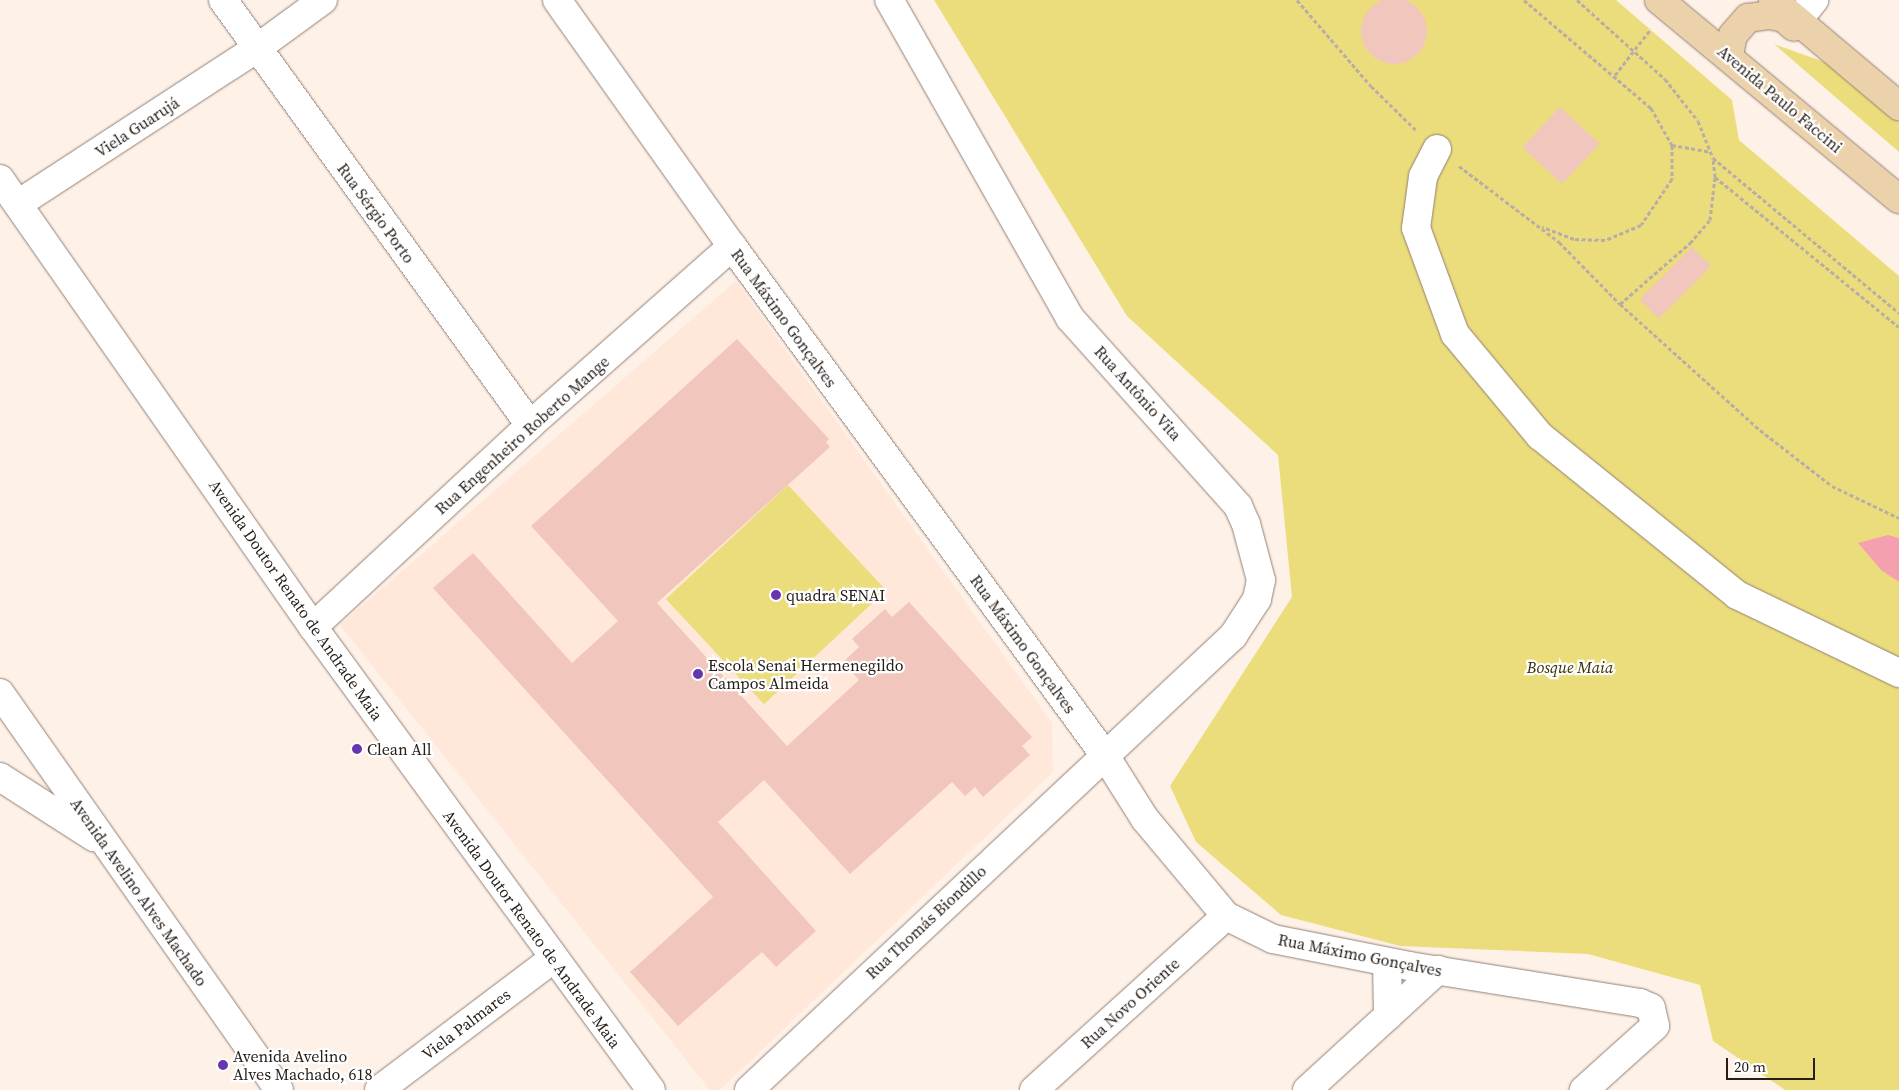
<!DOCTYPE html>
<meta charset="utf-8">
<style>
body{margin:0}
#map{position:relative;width:1899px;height:1090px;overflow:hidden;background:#fef1e8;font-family:"Source Serif 4",serif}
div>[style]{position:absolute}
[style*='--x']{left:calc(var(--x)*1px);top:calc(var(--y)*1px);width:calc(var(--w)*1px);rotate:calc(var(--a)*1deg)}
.built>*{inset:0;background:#ffe8d9}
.green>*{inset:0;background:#ecdd7c;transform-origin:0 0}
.water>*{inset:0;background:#f5a0af}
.building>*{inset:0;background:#f1c6bd;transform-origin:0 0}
.round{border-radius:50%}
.path>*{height:3px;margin-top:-1.5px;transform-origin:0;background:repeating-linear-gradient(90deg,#b9aea6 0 4px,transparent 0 6.5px)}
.roads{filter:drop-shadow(0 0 1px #938074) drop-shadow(0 0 1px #938074)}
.minor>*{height:28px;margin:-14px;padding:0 14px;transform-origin:14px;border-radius:14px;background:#fff}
.major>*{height:28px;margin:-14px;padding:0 14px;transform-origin:14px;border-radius:14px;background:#ecd2aa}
.dots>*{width:14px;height:14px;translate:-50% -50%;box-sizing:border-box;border:2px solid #fff;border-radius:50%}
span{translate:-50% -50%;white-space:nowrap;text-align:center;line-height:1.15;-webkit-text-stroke:4.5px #fff;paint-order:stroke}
.street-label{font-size:16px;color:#251e19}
.poi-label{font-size:16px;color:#251e19}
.left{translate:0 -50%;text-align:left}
.park-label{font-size:16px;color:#352e00;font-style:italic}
.scale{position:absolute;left:1726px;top:1058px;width:89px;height:22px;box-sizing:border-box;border:2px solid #251e19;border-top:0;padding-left:6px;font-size:15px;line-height:18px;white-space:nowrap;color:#251e19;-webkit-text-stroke:4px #fff;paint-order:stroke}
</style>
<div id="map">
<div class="built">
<div style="clip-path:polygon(736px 281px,1052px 723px,1053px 772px,720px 1090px,710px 1090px,340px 625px)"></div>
</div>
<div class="green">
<div style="clip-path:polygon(934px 0,1616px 0,1732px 100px,1739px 140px,1899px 276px,1899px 1090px,1785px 1090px,1713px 1041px,1700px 985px,1588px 954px,1400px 946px,1281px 915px,1196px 842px,1170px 786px,1292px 597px,1278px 455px,1127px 316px)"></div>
<div style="clip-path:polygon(1774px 44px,1833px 65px,1899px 122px,1899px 152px)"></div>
<div style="left:788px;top:485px;width:144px;height:167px;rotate:47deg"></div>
</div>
<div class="water">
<div style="clip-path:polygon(1888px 535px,1899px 538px,1899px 582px,1881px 570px,1858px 543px)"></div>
</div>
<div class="building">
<div class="round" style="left:1361px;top:-2px;width:66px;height:66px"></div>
<div style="left:1560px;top:107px;width:54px;height:55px;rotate:43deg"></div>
<div style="left:1692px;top:247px;width:27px;height:74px;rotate:45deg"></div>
<div style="clip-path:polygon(737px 339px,829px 439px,826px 442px,830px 447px,657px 603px,787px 746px,859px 680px,843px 662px,859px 647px,852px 639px,885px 609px,892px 617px,909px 602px,1032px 737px,1022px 746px,1030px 755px,983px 797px,975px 787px,965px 796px,952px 782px,850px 874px,764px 780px,718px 822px,816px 931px,776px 967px,762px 952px,678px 1026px,630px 972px,713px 897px,433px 588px,473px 553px,572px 663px,618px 621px,531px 526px)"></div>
</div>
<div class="path">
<div style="--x:1297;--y:0;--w:113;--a:49.3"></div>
<div style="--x:1371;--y:86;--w:63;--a:44.4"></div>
<div style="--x:1524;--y:0;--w:167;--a:40.4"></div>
<div style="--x:1651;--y:108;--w:43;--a:60.4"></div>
<div style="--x:1672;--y:145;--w:34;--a:90"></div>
<div style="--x:1672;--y:179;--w:55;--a:124"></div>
<div style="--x:1641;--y:225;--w:39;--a:157"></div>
<div style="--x:1605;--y:240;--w:31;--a:-178"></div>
<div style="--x:1574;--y:239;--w:34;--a:-159"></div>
<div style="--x:1577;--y:0;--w:118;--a:41.9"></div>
<div style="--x:1665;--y:79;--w:53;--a:51.8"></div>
<div style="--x:1698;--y:121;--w:40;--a:68"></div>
<div style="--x:1713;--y:158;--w:242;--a:39.8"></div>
<div style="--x:1615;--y:75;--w:57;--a:-52.1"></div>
<div style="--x:1672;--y:145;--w:39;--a:10"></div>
<div style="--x:1459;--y:166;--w:126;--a:37.2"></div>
<div style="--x:1559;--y:242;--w:87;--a:45.5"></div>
<div style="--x:1620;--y:304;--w:188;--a:42"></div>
<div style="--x:1760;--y:430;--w:91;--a:37.9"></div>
<div style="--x:1832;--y:486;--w:74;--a:25.5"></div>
<div style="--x:1715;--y:177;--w:237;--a:39.2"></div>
<div style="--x:1620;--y:304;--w:93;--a:-41.1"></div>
<div style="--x:1690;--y:243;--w:30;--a:-49"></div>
<div style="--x:1710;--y:220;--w:43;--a:-83.4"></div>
<div style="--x:1715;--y:177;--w:19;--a:-96"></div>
</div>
<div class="roads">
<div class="minor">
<div style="--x:223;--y:0;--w:524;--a:54.16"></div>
<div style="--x:557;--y:0;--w:302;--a:54.6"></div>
<div style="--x:732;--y:246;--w:630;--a:53.79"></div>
<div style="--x:1104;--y:754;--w:77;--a:57.8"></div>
<div style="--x:1145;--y:819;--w:126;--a:50.1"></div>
<div style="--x:1226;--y:916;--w:52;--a:26.1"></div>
<div style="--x:1273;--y:939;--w:139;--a:11.2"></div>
<div style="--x:1409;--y:966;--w:234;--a:9.1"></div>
<div style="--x:1640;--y:1003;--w:12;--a:24"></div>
<div style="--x:1651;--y:1008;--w:18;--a:77"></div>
<div style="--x:1655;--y:1026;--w:96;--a:138"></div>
<div style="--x:1798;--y:20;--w:26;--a:-51"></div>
<div style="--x:1437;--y:149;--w:31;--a:117"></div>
<div style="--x:1423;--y:177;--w:51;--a:97.8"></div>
<div style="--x:1416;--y:228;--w:113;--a:69.8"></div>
<div style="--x:1455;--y:334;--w:133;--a:50.2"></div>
<div style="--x:1540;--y:436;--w:253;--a:38.9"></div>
<div style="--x:1737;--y:595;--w:180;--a:25.7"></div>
<div style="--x:0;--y:179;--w:547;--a:55.06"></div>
<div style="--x:313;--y:627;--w:573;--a:53.87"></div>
<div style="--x:18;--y:204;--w:284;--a:-33.1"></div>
<div style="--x:256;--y:49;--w:83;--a:-36.2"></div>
<div style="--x:313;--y:627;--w:296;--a:-42.9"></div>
<div style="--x:530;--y:425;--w:270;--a:-41.5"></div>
<div style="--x:0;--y:693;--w:485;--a:54.9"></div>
<div style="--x:0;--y:777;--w:112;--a:32.6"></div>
<div style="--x:1387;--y:962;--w:54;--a:88.9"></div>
<div style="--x:379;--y:1090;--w:218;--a:-37"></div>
<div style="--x:749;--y:1090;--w:664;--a:-43.17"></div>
<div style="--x:1233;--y:636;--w:44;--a:-57"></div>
<div style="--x:1257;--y:599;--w:19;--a:-78"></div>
<div style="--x:1261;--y:580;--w:58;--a:-105"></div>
<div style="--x:1246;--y:524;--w:20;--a:-114"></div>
<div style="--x:1238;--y:506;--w:252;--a:-131.8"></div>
<div style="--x:1070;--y:318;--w:366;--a:-119.6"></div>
<div style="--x:1034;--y:1090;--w:259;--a:-42.2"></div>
<div style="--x:1307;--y:1090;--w:178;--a:-42.5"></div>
</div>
<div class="major">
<div style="--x:1659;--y:0;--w:312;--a:39.7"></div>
<div style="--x:1773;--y:0;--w:165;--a:40.1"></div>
<div style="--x:1729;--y:55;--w:20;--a:-79"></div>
<div style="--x:1733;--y:35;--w:23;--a:-49"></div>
<div style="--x:1748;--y:18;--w:22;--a:-8"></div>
<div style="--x:1770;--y:15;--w:14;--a:12"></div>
<div style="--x:1784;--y:18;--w:13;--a:42"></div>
</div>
</div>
<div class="dots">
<div style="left:776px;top:595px;background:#6735ad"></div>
<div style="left:698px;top:674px;background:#6735ad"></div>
<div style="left:357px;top:749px;background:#6735ad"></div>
<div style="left:223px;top:1065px;background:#6735ad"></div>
</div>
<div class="street-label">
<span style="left:1780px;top:99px;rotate:40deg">Avenida Paulo Faccini</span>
<span style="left:137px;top:127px;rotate:-33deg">Viela Guarujá</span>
<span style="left:376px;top:213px;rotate:54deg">Rua Sérgio Porto</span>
<span style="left:784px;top:318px;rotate:54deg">Rua Máximo Gonçalves</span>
<span style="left:1138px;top:393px;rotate:48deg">Rua Antônio Vita</span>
<span style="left:522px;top:435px;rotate:-42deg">Rua Engenheiro Roberto Mange</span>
<span style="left:296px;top:600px;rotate:55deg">Avenida Doutor Renato de Andrade Maia</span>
<span style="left:1023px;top:644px;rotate:54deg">Rua Máximo Gonçalves</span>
<span style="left:139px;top:892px;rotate:55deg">Avenida Avelino Alves Machado</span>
<span style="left:926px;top:922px;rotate:-43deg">Rua Thomás Biondillo</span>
<span style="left:532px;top:929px;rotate:54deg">Avenida Doutor Renato de Andrade Maia</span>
<span style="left:1360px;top:955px;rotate:11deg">Rua Máximo Gonçalves</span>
<span style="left:1130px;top:1003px;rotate:-42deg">Rua Novo Oriente</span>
<span style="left:466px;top:1024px;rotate:-37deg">Viela Palmares</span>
</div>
<div class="poi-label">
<span class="left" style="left:786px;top:595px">quadra SENAI</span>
<span class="left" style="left:708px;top:674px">Escola Senai Hermenegildo<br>Campos Almeida</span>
<span class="left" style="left:367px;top:749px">Clean All</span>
<span class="left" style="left:233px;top:1065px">Avenida Avelino<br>Alves Machado, 618</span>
</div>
<div class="park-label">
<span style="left:1570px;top:667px">Bosque Maia</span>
</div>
<div class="scale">20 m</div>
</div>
